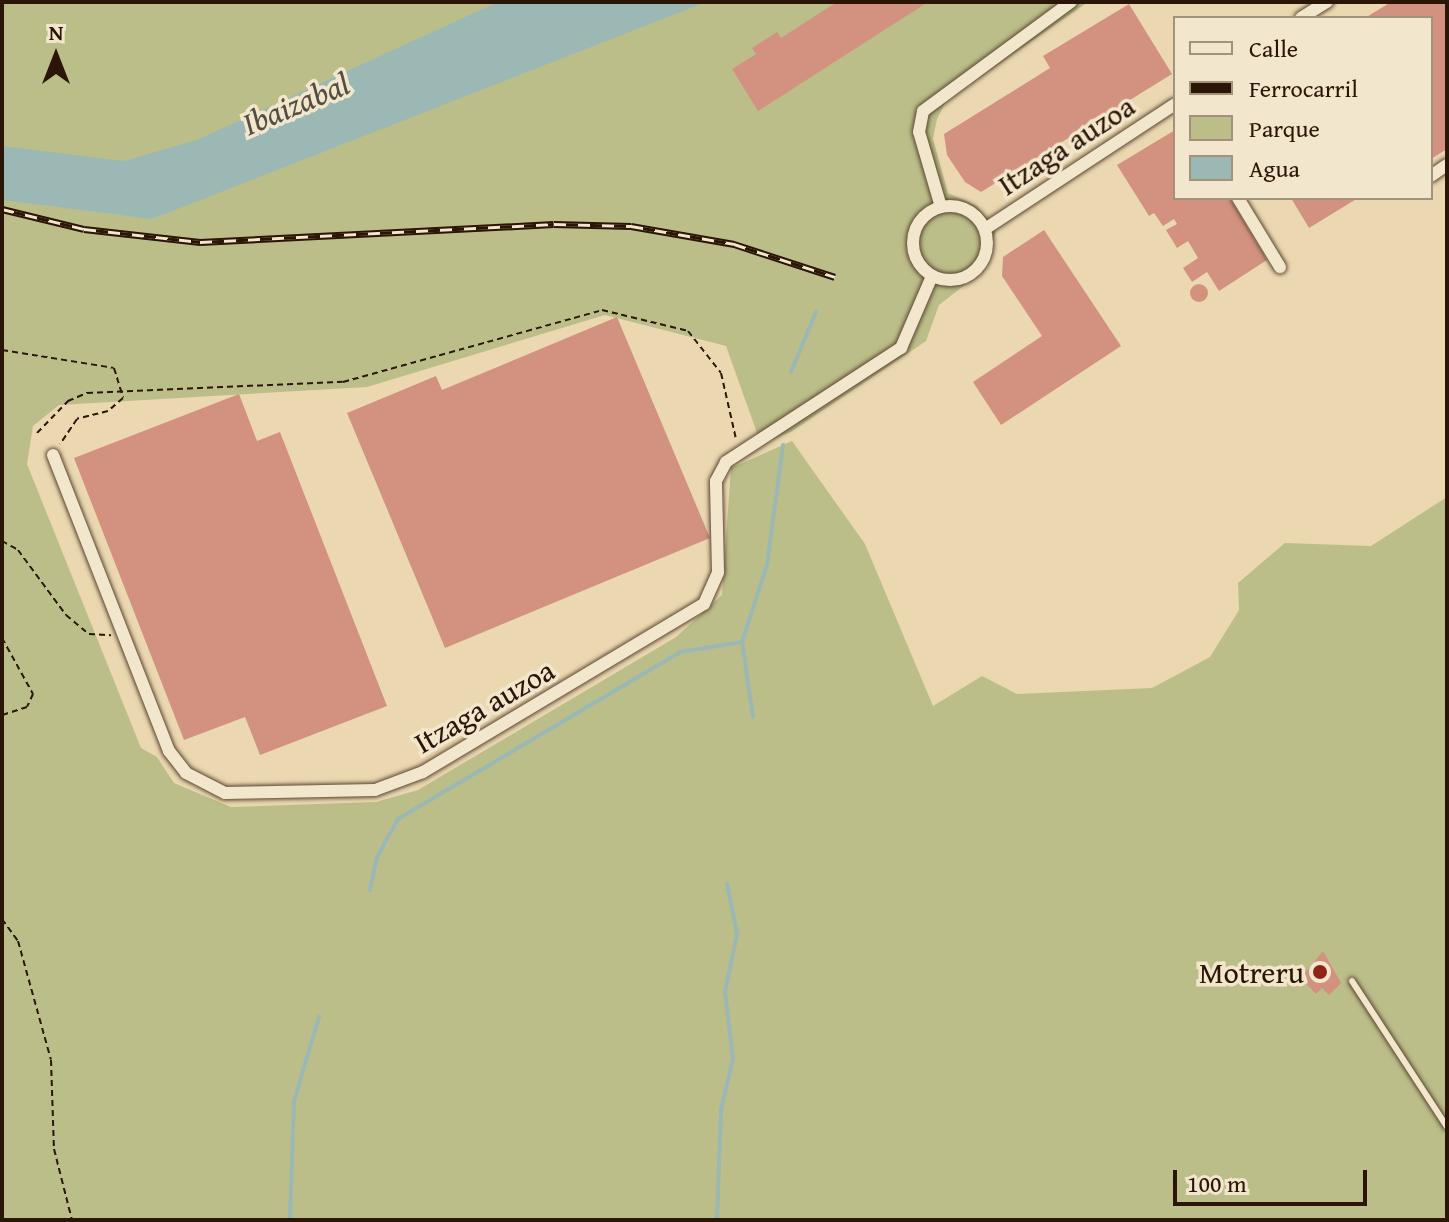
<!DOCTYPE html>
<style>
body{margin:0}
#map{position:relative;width:1449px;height:1222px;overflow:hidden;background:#ebd8b1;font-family:"Gentium Book Plus",serif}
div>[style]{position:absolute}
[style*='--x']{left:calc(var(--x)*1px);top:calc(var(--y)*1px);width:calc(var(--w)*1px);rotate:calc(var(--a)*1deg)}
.green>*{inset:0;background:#bbbe89}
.water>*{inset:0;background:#9bb8b5}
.stream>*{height:4px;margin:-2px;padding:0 2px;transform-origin:2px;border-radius:2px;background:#9bb8b5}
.building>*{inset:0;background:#d2927f}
.round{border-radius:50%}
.path>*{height:2px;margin-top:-1px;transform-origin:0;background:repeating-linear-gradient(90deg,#2b1506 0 6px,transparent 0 10px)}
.roads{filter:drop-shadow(0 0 2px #5b4631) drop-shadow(0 0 2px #5b4631)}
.lane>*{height:6px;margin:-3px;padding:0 3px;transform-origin:3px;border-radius:3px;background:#f2e6cc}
.street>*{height:12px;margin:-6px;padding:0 6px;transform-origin:6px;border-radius:6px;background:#f2e6cc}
.street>.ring{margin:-6px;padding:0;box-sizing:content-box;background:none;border:12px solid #f2e6cc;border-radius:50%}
.rail>*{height:7px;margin-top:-3.5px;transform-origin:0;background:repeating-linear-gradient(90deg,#f2e6cc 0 12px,#2b1506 0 24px);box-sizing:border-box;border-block:2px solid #2b1506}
.dots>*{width:22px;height:22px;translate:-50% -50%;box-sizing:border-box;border:4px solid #f2e6cc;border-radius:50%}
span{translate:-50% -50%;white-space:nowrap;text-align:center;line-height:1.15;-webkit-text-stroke:7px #f2e6cc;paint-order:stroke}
.street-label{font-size:30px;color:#2b1506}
.poi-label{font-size:30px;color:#2b1506}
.right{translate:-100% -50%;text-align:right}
.water-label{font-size:32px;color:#524e43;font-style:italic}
.frame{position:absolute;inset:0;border:4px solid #2b1506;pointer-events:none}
.legend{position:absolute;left:1173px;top:16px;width:260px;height:184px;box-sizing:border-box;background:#f2e6cc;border:2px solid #a2927d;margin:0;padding:10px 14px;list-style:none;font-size:24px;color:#2b1506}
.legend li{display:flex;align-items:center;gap:16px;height:40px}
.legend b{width:40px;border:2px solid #a2927d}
.north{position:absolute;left:16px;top:16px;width:80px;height:80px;-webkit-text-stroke:6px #f2e6cc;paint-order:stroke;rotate:0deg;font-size:22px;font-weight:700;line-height:32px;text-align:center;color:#2b1506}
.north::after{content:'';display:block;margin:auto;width:28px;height:36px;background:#2b1506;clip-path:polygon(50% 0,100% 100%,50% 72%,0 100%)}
.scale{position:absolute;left:1173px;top:1170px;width:194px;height:36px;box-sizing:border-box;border:4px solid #2b1506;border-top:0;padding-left:10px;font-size:24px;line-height:28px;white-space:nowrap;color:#2b1506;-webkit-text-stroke:6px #f2e6cc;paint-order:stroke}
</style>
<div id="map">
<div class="green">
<div style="clip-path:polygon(2px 2px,1088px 2px,946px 101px,937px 119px,933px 139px,948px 193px,977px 206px,996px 232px,984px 270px,939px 305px,926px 341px,791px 432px,761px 444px,726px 346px,605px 315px,367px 387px,59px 405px,33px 426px,27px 464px,141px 748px,157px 757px,174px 783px,231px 807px,376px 802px,418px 790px,676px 637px,722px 595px,731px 468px,792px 441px,865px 544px,933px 706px,982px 676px,1017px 694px,1152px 688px,1210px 657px,1239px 610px,1238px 583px,1285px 543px,1371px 546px,1447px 497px,1447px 1220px,2px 1220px)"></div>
</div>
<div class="water">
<div style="clip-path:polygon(498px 2px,706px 2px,152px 219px,2px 200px,2px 146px,124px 161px,197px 140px)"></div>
</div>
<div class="stream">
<div style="--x:791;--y:372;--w:65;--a:-67.4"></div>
<div style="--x:753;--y:717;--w:76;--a:-98.3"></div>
<div style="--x:742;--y:642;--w:81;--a:-72"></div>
<div style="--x:767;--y:565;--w:121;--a:-82.4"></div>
<div style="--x:370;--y:890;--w:34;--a:-78"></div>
<div style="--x:377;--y:857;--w:43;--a:-61.1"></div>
<div style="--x:398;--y:819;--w:328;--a:-30.6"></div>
<div style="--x:680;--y:652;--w:63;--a:-9.2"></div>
<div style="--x:290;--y:1220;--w:119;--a:-88.1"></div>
<div style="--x:294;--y:1101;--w:88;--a:-73.4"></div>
<div style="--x:717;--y:1220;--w:111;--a:-87.9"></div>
<div style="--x:721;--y:1109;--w:51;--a:-76.5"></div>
<div style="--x:733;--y:1059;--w:67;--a:-96.8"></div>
<div style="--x:725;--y:992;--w:59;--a:-78.3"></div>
<div style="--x:737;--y:934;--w:51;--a:-101.3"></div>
</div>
<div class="building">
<div style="clip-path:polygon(837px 2px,928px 2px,758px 111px,732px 69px,756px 54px,752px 48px,777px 32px,781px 38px)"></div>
<div style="clip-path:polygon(1391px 2px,1447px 2px,1447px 149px,1431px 159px,1431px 18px,1365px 18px)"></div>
<div style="clip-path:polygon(1129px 4px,1172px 74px,981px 192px,965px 182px,947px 155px,944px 134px,1050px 68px,1043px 56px)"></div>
<div style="clip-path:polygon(1175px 130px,1175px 198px,1230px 198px,1267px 260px,1219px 291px,1207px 272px,1192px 282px,1183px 268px,1198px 258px,1188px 241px,1177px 248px,1166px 230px,1177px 224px,1174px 219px,1163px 226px,1154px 213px,1149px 216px,1117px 165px)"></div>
<div style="clip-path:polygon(1291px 198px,1358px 198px,1309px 228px)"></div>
<div style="clip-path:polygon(1044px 230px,1121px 346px,1001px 425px,973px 382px,1042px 336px,1002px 276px,1003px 257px)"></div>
<div class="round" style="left:1190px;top:284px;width:18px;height:18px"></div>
<div style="clip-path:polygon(617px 317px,710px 538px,445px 648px,347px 413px,436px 376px,442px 390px)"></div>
<div style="clip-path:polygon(239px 394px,257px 441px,280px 432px,387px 706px,260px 755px,245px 717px,184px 740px,74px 458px)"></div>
<div style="clip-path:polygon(1323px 951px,1341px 983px,1329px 995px,1322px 988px,1316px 994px,1301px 978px)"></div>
</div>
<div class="path">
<div style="--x:2;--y:350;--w:113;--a:9.1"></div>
<div style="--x:114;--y:368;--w:31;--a:73"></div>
<div style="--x:123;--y:398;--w:20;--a:139"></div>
<div style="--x:108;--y:411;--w:32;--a:166"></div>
<div style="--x:77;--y:419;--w:30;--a:124"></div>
<div style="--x:37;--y:433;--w:45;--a:-45.9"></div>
<div style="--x:68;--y:401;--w:21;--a:-23"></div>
<div style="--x:87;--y:393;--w:256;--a:-2.5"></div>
<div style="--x:343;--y:382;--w:269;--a:-15.5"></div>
<div style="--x:602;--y:310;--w:89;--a:13.7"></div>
<div style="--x:688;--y:331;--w:53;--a:51.8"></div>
<div style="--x:721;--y:373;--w:68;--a:77.2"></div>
<div style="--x:2;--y:541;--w:18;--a:29"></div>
<div style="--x:18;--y:550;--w:81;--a:53.6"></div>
<div style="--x:66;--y:615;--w:30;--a:40"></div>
<div style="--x:89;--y:634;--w:22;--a:3"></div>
<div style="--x:2;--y:638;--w:64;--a:61"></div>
<div style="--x:33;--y:694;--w:14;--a:115"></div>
<div style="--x:27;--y:707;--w:26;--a:162"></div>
<div style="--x:2;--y:919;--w:27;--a:54"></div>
<div style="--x:18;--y:941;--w:123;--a:74.5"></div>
<div style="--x:51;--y:1060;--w:89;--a:88.1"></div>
<div style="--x:54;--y:1149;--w:73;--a:75.8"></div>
</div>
<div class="roads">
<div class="lane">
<div style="--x:1352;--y:981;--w:174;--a:56.9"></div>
</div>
<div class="street">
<div style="--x:1301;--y:18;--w:31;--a:-32"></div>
<div style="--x:1431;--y:176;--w:19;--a:-35"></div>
<div style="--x:1238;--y:198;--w:81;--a:58.7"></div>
<div class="ring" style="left:913px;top:206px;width:62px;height:62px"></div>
<div style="--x:941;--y:207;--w:78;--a:-106.3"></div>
<div style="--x:919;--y:132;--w:21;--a:-79"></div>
<div style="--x:923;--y:111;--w:184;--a:-36.4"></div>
<div style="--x:985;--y:229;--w:227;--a:-33.3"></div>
<div style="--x:53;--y:455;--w:318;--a:68.6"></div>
<div style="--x:169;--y:751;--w:28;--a:52"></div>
<div style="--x:186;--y:773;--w:44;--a:27.1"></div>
<div style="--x:225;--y:793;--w:150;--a:-1.1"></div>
<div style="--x:375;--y:790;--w:51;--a:-20.6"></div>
<div style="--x:423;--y:772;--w:327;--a:-30.9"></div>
<div style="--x:704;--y:604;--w:35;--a:-66"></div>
<div style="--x:718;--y:572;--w:91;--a:-91.3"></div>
<div style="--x:716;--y:481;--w:21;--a:-62"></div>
<div style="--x:726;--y:462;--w:209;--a:-33.1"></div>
<div style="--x:901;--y:348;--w:78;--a:-66.7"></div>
</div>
</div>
<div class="rail">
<div style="--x:2;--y:209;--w:84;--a:13.7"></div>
<div style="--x:84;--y:229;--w:117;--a:6.4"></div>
<div style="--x:200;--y:242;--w:354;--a:-2.9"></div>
<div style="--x:554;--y:224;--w:77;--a:1.5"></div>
<div style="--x:631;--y:226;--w:105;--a:9.9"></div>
<div style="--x:734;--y:244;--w:106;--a:18.1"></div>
</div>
<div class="dots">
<div style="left:1320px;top:972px;background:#8f2418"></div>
</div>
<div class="street-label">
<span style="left:1066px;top:145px;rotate:-33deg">Itzaga auzoa</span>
<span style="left:484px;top:706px;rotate:-30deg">Itzaga auzoa</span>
</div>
<div class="poi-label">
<span class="right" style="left:1304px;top:972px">Motreru</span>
</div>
<div class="water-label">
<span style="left:296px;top:104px;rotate:-23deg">Ibaizabal</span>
</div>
<div class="frame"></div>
<ul class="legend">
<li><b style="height:10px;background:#f2e6cc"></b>Calle</li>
<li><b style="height:10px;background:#2b1506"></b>Ferrocarril</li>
<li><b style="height:22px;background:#bbbe89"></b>Parque</li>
<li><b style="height:22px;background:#9bb8b5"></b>Agua</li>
</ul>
<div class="north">N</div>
<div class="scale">100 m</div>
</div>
